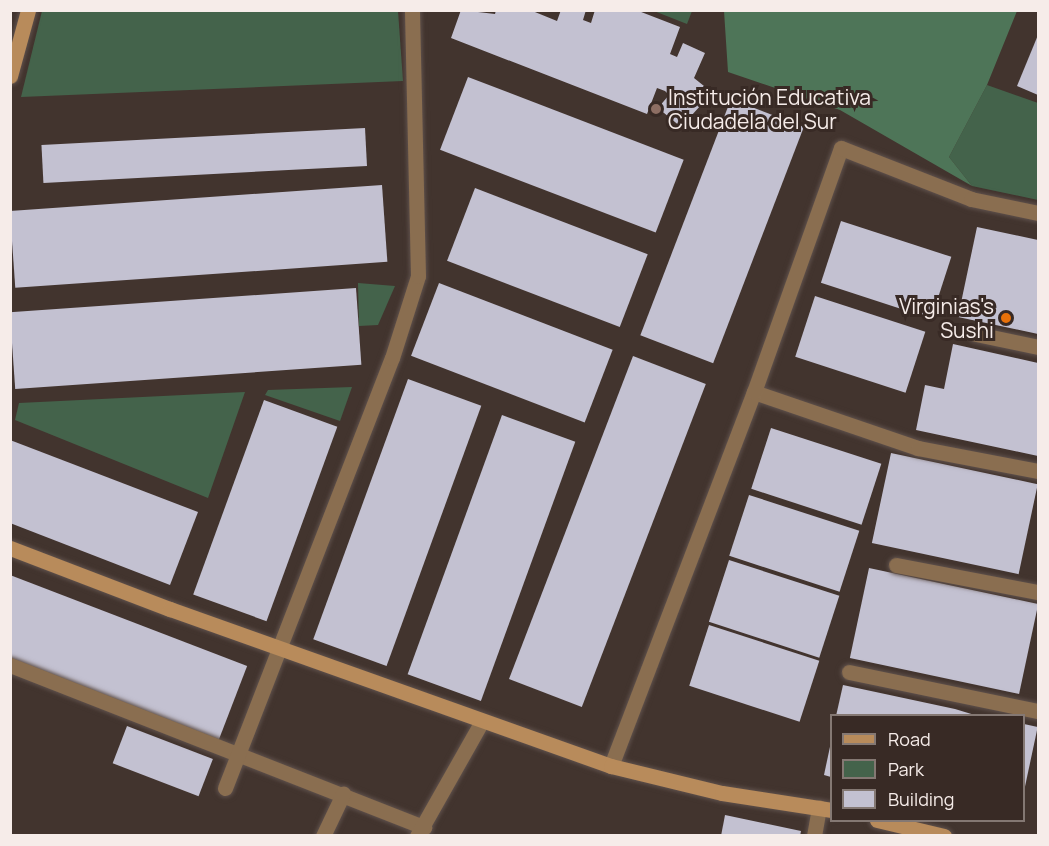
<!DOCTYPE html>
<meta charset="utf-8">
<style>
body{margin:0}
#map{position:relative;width:1049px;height:846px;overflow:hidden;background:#42342e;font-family:Manrope,sans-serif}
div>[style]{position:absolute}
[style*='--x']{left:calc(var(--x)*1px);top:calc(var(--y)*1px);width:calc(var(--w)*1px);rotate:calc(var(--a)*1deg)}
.green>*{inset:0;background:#44634b}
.forest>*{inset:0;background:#4e7558}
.building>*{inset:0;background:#c3c1d1;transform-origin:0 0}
.roads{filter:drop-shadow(0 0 2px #5f514c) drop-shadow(0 0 2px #5f514c)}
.street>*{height:15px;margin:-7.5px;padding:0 7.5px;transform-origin:7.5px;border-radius:7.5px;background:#8a6e50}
.secondary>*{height:15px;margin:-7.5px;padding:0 7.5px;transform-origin:7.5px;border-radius:7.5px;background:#b88b5b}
.dots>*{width:16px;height:16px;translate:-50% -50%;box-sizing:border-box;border:3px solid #382a25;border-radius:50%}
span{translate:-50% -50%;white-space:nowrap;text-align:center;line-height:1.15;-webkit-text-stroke:6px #382a25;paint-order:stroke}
.poi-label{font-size:21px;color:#f6ece9}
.left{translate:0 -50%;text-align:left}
.right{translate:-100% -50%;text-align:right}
.frame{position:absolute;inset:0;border:12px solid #f6ece9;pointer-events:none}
.legend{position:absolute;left:830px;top:714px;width:195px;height:108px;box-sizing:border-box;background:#382a25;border:2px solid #847873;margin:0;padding:8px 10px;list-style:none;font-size:18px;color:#f6ece9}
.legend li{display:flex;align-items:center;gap:12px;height:30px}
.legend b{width:30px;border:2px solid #847873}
</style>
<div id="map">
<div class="green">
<div style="clip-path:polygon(42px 11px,398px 11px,403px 81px,21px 97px)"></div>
<div style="clip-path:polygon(654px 11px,692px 11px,687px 24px)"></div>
<div style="clip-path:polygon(987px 85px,1038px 103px,1038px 200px,972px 186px,949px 157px)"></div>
<div style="clip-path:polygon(358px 283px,395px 286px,378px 325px,359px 326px)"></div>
<div style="clip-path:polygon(352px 387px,340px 421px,265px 395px,268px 390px)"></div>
<div style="clip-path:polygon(245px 392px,208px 498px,15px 420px,19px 403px)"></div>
</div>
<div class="forest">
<div style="clip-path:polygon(724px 11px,1017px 11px,987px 85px,949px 157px,972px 186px,840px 110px,728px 72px)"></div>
</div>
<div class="building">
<div style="clip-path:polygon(461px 10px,495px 14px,496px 10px,530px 10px,557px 21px,561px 10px,586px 10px,583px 20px,591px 23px,595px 10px,636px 10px,680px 27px,670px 54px,677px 57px,683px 43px,705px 53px,694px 78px,704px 86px,694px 98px,701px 105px,681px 127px,658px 108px,669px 95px,665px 91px,657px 88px,647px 114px,451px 38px)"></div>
<div style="clip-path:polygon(1038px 35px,1038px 95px,1017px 86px)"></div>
<div style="left:468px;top:77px;width:231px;height:78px;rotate:21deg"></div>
<div style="left:731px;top:99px;width:78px;height:253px;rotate:21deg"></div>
<div style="left:365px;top:128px;width:38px;height:324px;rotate:87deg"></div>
<div style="left:382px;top:185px;width:77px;height:373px;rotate:86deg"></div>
<div style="left:475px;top:188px;width:185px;height:78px;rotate:21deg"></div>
<div style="left:841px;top:221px;width:116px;height:65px;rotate:18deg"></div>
<div style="clip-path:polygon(977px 227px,1038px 240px,1038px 334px,958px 317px)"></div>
<div style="left:439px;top:283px;width:186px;height:78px;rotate:21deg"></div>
<div style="left:356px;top:288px;width:77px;height:347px;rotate:86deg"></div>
<div style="left:815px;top:296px;width:116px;height:64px;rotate:18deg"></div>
<div style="clip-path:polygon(953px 344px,1038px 363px,1038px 456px,916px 430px,925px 385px,944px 389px)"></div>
<div style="left:633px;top:356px;width:78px;height:346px;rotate:21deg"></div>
<div style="left:408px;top:379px;width:78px;height:277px;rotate:20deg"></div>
<div style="left:264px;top:400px;width:78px;height:207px;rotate:20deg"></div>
<div style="left:502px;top:415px;width:78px;height:276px;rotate:20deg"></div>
<div style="left:771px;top:428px;width:116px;height:64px;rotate:18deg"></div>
<div style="clip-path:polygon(10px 440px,198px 512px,170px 585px,10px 523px)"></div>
<div style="left:891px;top:453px;width:150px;height:92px;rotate:12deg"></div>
<div style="left:749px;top:495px;width:116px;height:64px;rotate:18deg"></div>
<div style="left:729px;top:560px;width:116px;height:65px;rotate:18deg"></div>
<div style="left:869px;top:568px;width:173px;height:92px;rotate:12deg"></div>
<div style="left:10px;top:575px;width:254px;height:82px;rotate:21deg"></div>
<div style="left:709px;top:625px;width:116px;height:64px;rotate:18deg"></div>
<div style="clip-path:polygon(843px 685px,955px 709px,978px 716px,836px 716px)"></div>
<div style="left:1024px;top:724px;width:14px;height:94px;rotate:12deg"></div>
<div style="left:127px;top:726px;width:92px;height:40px;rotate:21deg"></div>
<div style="clip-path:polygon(831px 742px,831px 777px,824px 775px)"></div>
<div style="clip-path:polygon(725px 815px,801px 831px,800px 836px,721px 836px)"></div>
</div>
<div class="roads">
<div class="street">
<div style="--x:976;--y:334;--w:63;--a:11.8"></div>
<div style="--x:754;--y:392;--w:173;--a:18.9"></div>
<div style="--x:918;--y:448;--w:122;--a:10.9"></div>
<div style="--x:896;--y:565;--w:145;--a:10.8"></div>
<div style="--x:10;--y:665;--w:445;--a:21.4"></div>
<div style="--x:849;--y:672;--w:193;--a:11.7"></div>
<div style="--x:611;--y:766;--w:400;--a:-69.1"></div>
<div style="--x:754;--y:392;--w:259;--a:-70.4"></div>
<div style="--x:841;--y:148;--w:140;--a:21.4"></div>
<div style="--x:971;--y:199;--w:68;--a:11.8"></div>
<div style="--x:225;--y:788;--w:461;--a:-68.8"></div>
<div style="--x:392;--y:358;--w:86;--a:-72.4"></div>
<div style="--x:418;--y:276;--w:266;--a:-91.3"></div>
<div style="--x:323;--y:836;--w:47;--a:-64.5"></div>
<div style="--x:417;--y:836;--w:132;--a:-60.5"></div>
<div style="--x:814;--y:836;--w:29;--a:-80"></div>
</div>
<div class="secondary">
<div style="--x:10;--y:76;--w:68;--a:-74.7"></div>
<div style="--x:10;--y:548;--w:171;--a:20.9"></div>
<div style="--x:170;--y:609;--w:468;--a:19.6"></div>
<div style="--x:611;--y:766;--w:114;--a:13.7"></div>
<div style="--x:722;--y:793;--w:111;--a:8.8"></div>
<div style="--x:877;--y:820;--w:69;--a:13.4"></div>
</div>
</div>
<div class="dots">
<div style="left:656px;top:109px;background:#8d6e63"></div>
<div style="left:1006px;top:318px;background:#e8710a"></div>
</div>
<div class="poi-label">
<span class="left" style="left:668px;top:109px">Institución Educativa<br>Ciudadela del Sur</span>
<span class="right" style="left:994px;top:318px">Virginias's<br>Sushi</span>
</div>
<div class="frame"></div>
<ul class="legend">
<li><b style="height:8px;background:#b88b5b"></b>Road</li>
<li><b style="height:16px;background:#44634b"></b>Park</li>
<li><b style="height:16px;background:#c3c1d1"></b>Building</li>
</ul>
</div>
